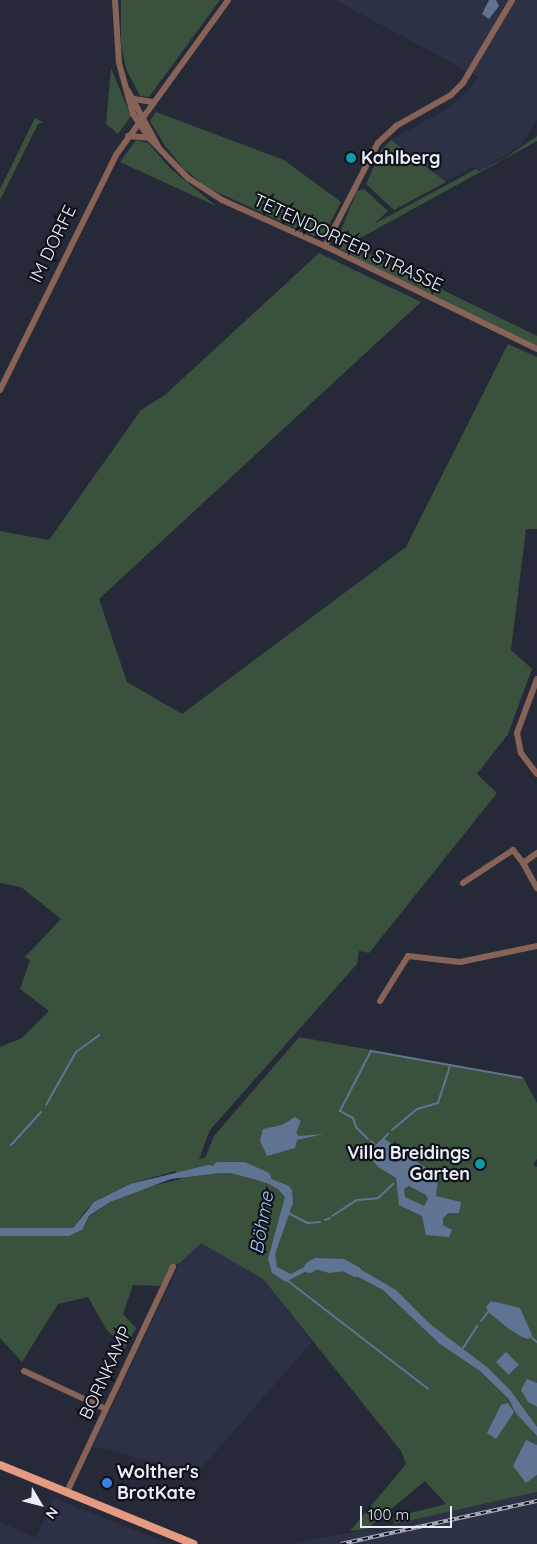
<!DOCTYPE html>
<meta charset="utf-8">
<style>
body{margin:0}
#map{position:relative;width:537px;height:1544px;overflow:hidden;background:#252938;font-family:Quicksand,sans-serif}
div>[style]{position:absolute}
[style*='--x']{left:calc(var(--x)*1px);top:calc(var(--y)*1px);width:calc(var(--w)*1px);rotate:calc(var(--a)*1deg)}
.built>*{inset:0;background:#2c3146}
.green>*{inset:0;background:#39513d}
.water>*{inset:0;background:#5f7492;transform-origin:0 0}
.stream>*{height:2px;margin:-1px;padding:0 1px;transform-origin:1px;border-radius:1px;background:#5f7492}
.river>*{height:11px;margin:-5.5px;padding:0 5.5px;transform-origin:5.5px;border-radius:5.5px;background:#5f7492}
.minor>*{height:6px;margin:-3px;padding:0 3px;transform-origin:3px;border-radius:3px;background:#876357}
.major>*{height:8px;margin:-4px;padding:0 4px;transform-origin:4px;border-radius:4px;background:#e59b82}
.rail>*{height:4px;margin-top:-2px;transform-origin:0;background:repeating-linear-gradient(90deg,#101219 0 5.5px,#aeb1bc 0 11px);box-sizing:border-box;border-block:1px solid #aeb1bc}
.dots>*{width:14px;height:14px;translate:-50% -50%;box-sizing:border-box;border:2px solid #101219;border-radius:50%}
span{translate:-50% -50%;white-space:nowrap;text-align:center;line-height:1.15;-webkit-text-stroke:4.5px #101219;paint-order:stroke}
.poi-label{font-size:18px;color:#eaedf7;font-weight:700}
.left{translate:0 -50%;text-align:left}
.right{translate:-100% -50%;text-align:right}
.street-label{font-size:18px;color:#eaedf7}
.water-label{font-size:19px;color:#a2c7fa;font-style:italic}
.north{position:absolute;left:15px;top:1479px;width:50px;height:50px;-webkit-text-stroke:4px #101219;paint-order:stroke;rotate:127deg;font-size:14px;font-weight:700;line-height:20px;text-align:center;color:#eaedf7}
.north::after{content:'';display:block;margin:auto;width:18px;height:22px;background:#eaedf7;clip-path:polygon(50% 0,100% 100%,50% 72%,0 100%)}
.scale{position:absolute;left:360px;top:1506px;width:92px;height:22px;box-sizing:border-box;border:2px solid #eaedf7;border-top:0;padding-left:6px;font-size:15px;line-height:18px;white-space:nowrap;color:#eaedf7;-webkit-text-stroke:4px #101219;paint-order:stroke}
</style>
<div id="map">
<div class="built">
<div style="clip-path:polygon(335px 0,537px 0,537px 119px,521px 146px,479px 171px,472px 167px,446px 182px,391px 140px,445px 110px,468px 91px,478px 77px)"></div>
<div style="clip-path:polygon(201px 1243px,263px 1279px,312px 1342px,196px 1474px,93px 1446px,180px 1263px)"></div>
<div style="clip-path:polygon(537px 1492px,537px 1544px,290px 1544px,394px 1524px)"></div>
<div style="clip-path:polygon(53px 1498px,116px 1523px,171px 1544px,0 1544px,0 1522px,36px 1538px)"></div>
</div>
<div class="green">
<div style="clip-path:polygon(121px 0,220px 0,149px 97px,140px 96px,126px 69px,121px 45px)"></div>
<div style="clip-path:polygon(111px 68px,131px 116px,118px 134px,106px 124px)"></div>
<div style="clip-path:polygon(156px 112px,284px 160px,341px 202px,325px 233px,313px 236px,208px 188px,183px 168px,165px 146px,150px 121px)"></div>
<div style="clip-path:polygon(35px 118px,43px 122px,38px 124px,0 200px,0 189px)"></div>
<div style="clip-path:polygon(537px 136px,537px 141px,353px 242px,371px 255px,537px 336px,537px 346px,393px 278px,339px 248px,338px 237px,357px 191px,364px 189px,388px 211px,374px 224px,476px 169px,479px 171px,505px 158px)"></div>
<div style="clip-path:polygon(136px 140px,148px 143px,170px 168px,216px 206px,120px 162px)"></div>
<div style="clip-path:polygon(391px 140px,446px 182px,394px 210px,366px 184px,382px 149px)"></div>
<div style="clip-path:polygon(319px 253px,421px 302px,99px 599px,127px 682px,182px 714px,406px 547px,508px 344px,537px 357px,537px 529px,526px 529px,511px 650px,532px 669px,508px 734px,477px 774px,497px 793px,369px 953px,359px 951px,357px 964px,210px 1130px,199px 1159px,205px 1158px,214px 1136px,299px 1037px,523px 1077px,537px 1103px,537px 1159px,533px 1165px,537px 1167px,537px 1383px,527px 1380px,528px 1402px,537px 1407px,537px 1445px,526px 1441px,526px 1483px,537px 1475px,537px 1492px,394px 1524px,394px 1517px,446px 1504px,425px 1481px,367px 1529px,350px 1531px,406px 1464px,401px 1451px,263px 1279px,201px 1243px,180px 1263px,172px 1266px,160px 1286px,133px 1285px,123px 1314px,136px 1328px,125px 1348px,106px 1329px,88px 1297px,58px 1304px,22px 1362px,0 1338px,0 1236px,69px 1236px,82px 1230px,89px 1217px,110px 1202px,139px 1189px,181px 1179px,175px 1171px,130px 1184px,101px 1198px,87px 1209px,73px 1228px,0 1228px,0 1047px,22px 1038px,49px 1011px,20px 989px,30px 960px,25px 957px,61px 919px,21px 887px,0 883px,0 531px,49px 540px,141px 410px,165px 395px)"></div>
</div>
<div class="water">
<div style="clip-path:polygon(489px 0,496px 0,499px 6px,489px 19px,482px 14px)"></div>
<div style="clip-path:polygon(295px 1117px,301px 1121px,296px 1133px,299px 1136px,324px 1134px,297px 1140px,295px 1148px,267px 1156px,260px 1141px,263px 1129px,282px 1125px)"></div>
<div style="clip-path:polygon(evenodd,383px 1138px,436px 1175px,438px 1179px,436px 1196px,461px 1202px,459px 1213px,448px 1213px,443px 1218px,443px 1225px,452px 1230px,449px 1237px,426px 1235px,422px 1216px,399px 1205px,396px 1178px,378px 1167px,367px 1153px,383px 1138px,409px 1186px,426px 1195px,428px 1199px,424px 1206px,405px 1197px,404px 1189px,409px 1186px)"></div>
<div style="clip-path:polygon(208px 1165px,254px 1172px,289px 1186px,292px 1190px,293px 1203px,275px 1254px,277px 1267px,291px 1274px,314px 1262px,345px 1264px,358px 1268px,396px 1290px,430px 1324px,487px 1367px,510px 1390px,537px 1427px,537px 1436px,515px 1412px,509px 1399px,480px 1371px,440px 1344px,383px 1290px,347px 1271px,329px 1273px,312px 1268px,286px 1282px,272px 1273px,268px 1259px,285px 1197px,278px 1189px,265px 1182px,227px 1172px,171px 1179px,110px 1202px,89px 1216px,82px 1230px,69px 1236px,0 1236px,0 1228px,73px 1228px,94px 1202px,130px 1184px)"></div>
<div style="clip-path:polygon(491px 1301px,520px 1308px,532px 1335px,528px 1339px,522px 1337px,509px 1329px,488px 1312px,486px 1307px)"></div>
<div style="left:506px;top:1352px;width:18px;height:14px;rotate:45deg"></div>
<div style="clip-path:polygon(527px 1379px,537px 1383px,537px 1407px,528px 1402px,521px 1390px)"></div>
<div style="clip-path:polygon(508px 1403px,514px 1412px,496px 1439px,487px 1433px,501px 1405px)"></div>
<div style="clip-path:polygon(526px 1440px,537px 1445px,537px 1475px,526px 1483px,513px 1466px)"></div>
</div>
<div class="stream">
<div style="--x:46;--y:1105;--w:61;--a:-60.5"></div>
<div style="--x:76;--y:1052;--w:29;--a:-36"></div>
<div style="--x:392;--y:1130;--w:33;--a:-40"></div>
<div style="--x:417;--y:1109;--w:22;--a:-16"></div>
<div style="--x:438;--y:1103;--w:39;--a:-72"></div>
<div style="--x:384;--y:1138;--w:6;--a:-45"></div>
<div style="--x:368;--y:1139;--w:17;--a:-135"></div>
<div style="--x:356;--y:1127;--w:9;--a:-108"></div>
<div style="--x:353;--y:1118;--w:15;--a:-152"></div>
<div style="--x:340;--y:1111;--w:68;--a:-62.7"></div>
<div style="--x:371;--y:1051;--w:153;--a:10.1"></div>
<div style="--x:371;--y:1141;--w:4;--a:45"></div>
<div style="--x:11;--y:1145;--w:45;--a:-47.7"></div>
<div style="--x:288;--y:1213;--w:22;--a:27"></div>
<div style="--x:308;--y:1223;--w:12;--a:-5"></div>
<div style="--x:332;--y:1216;--w:30;--a:-33"></div>
<div style="--x:357;--y:1200;--w:21;--a:-5"></div>
<div style="--x:378;--y:1198;--w:21;--a:-43"></div>
<div style="--x:325;--y:1220;--w:5;--a:-22"></div>
<div style="--x:288;--y:1281;--w:177;--a:37.6"></div>
<div style="--x:481;--y:1321;--w:11;--a:-52"></div>
<div style="--x:531;--y:1337;--w:8;--a:40"></div>
<div style="--x:461;--y:1351;--w:30;--a:-57"></div>
</div>
<div class="river">
<div style="--x:218;--y:1167;--w:25;--a:0"></div>
<div style="--x:243;--y:1167;--w:24;--a:24"></div>
<div style="--x:309;--y:1267;--w:8;--a:-30"></div>
<div style="--x:316;--y:1263;--w:26;--a:2"></div>
<div style="--x:342;--y:1264;--w:15;--a:28"></div>
</div>
<div class="minor">
<div style="--x:115;--y:0;--w:63;--a:86.4"></div>
<div style="--x:119;--y:63;--w:53;--a:74.6"></div>
<div style="--x:133;--y:114;--w:29;--a:56"></div>
<div style="--x:149;--y:138;--w:56;--a:45.7"></div>
<div style="--x:188;--y:178;--w:40;--a:32.9"></div>
<div style="--x:222;--y:200;--w:113;--a:24.1"></div>
<div style="--x:325;--y:246;--w:236;--a:25.9"></div>
<div style="--x:128;--y:91;--w:63;--a:61.4"></div>
<div style="--x:134;--y:99;--w:19;--a:9"></div>
<div style="--x:128;--y:136;--w:21;--a:5"></div>
<div style="--x:325;--y:246;--w:116;--a:-62.8"></div>
<div style="--x:378;--y:143;--w:25;--a:-43"></div>
<div style="--x:396;--y:126;--w:63;--a:-29.4"></div>
<div style="--x:451;--y:95;--w:17;--a:-45"></div>
<div style="--x:463;--y:83;--w:96;--a:-59.4"></div>
<div style="--x:0;--y:390;--w:262;--a:-63.7"></div>
<div style="--x:116;--y:155;--w:191;--a:-54.1"></div>
<div style="--x:537;--y:679;--w:58;--a:110.3"></div>
<div style="--x:517;--y:733;--w:20;--a:79"></div>
<div style="--x:521;--y:753;--w:26;--a:53"></div>
<div style="--x:537;--y:853;--w:17;--a:144"></div>
<div style="--x:523;--y:863;--w:29;--a:61"></div>
<div style="--x:463;--y:883;--w:60;--a:-33.4"></div>
<div style="--x:513;--y:850;--w:16;--a:52"></div>
<div style="--x:380;--y:1001;--w:53;--a:-58.1"></div>
<div style="--x:408;--y:956;--w:52;--a:6.6"></div>
<div style="--x:460;--y:962;--w:79;--a:-11.7"></div>
<div style="--x:24;--y:1371;--w:90;--a:24.9"></div>
<div style="--x:67;--y:1492;--w:249;--a:-64.8"></div>
</div>
<div class="major">
<div style="--x:0;--y:1465;--w:209;--a:22.2"></div>
</div>
<div class="rail">
<div style="--x:341;--y:1544;--w:201;--a:-12.4"></div>
</div>
<div class="dots">
<div style="left:351px;top:158px;background:#0f9aa8"></div>
<div style="left:480px;top:1164px;background:#0f9aa8"></div>
<div style="left:107px;top:1483px;background:#3f7fe0"></div>
</div>
<div class="poi-label">
<span class="left" style="left:361px;top:158px">Kahlberg</span>
<span class="right" style="left:470px;top:1164px">Villa Breidings<br>Garten</span>
<span class="left" style="left:117px;top:1483px">Wolther's<br>BrotKate</span>
</div>
<div class="street-label">
<span style="left:348px;top:243px;rotate:25deg">TETENDORFER STRASSE</span>
<span style="left:53px;top:244px;rotate:-64deg">IM DORFE</span>
<span style="left:106px;top:1373px;rotate:-65deg">BORNKAMP</span>
</div>
<div class="water-label">
<span style="left:262px;top:1223px;rotate:-80deg">Böhme</span>
</div>
<div class="north">N</div>
<div class="scale">100 m</div>
</div>
